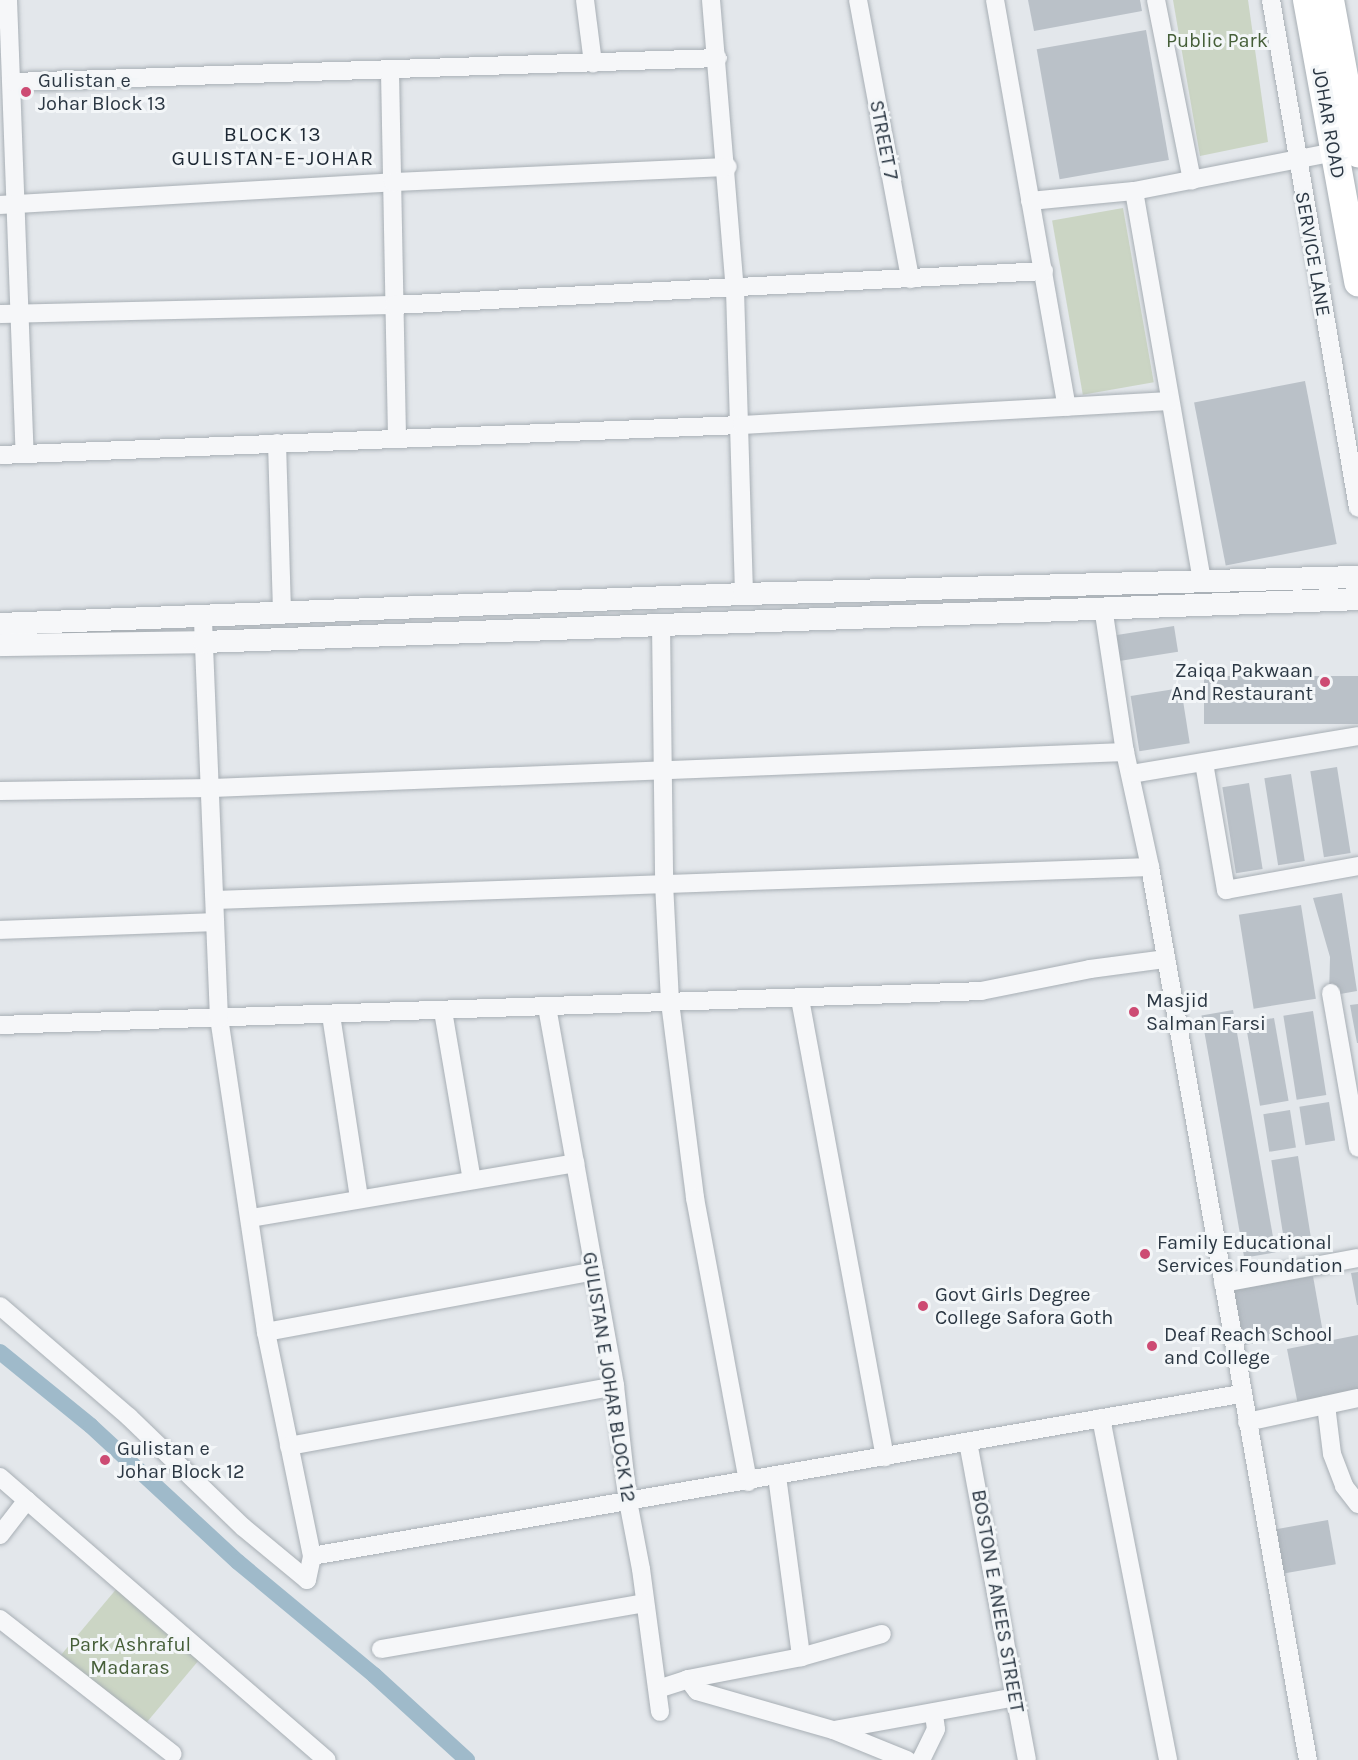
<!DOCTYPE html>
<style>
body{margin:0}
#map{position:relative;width:1358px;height:1760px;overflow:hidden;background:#e3e7eb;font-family:Karla,sans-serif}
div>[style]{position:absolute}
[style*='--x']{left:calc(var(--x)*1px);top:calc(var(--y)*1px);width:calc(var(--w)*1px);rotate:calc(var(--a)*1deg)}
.green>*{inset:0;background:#cbd5c4;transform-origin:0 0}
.canal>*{height:16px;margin:-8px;padding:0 8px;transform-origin:8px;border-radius:8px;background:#9fbaca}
.building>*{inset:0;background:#bac1c8;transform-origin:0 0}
.roads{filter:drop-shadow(0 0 2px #a8afb5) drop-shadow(0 0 2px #a8afb5)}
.minor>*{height:18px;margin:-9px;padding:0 9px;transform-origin:9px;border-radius:9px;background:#f6f7f9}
.tertiary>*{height:22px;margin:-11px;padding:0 11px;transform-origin:11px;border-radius:11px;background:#f6f7f9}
.primary>*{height:28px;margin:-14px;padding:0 14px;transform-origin:14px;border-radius:14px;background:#fff}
.dots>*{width:16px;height:16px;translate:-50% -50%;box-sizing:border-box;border:3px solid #f3f6f8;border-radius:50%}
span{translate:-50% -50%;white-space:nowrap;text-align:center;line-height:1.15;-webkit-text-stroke:6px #f3f6f8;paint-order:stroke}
.park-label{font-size:20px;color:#455e38}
.poi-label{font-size:20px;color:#2b3743}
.left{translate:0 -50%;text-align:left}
.right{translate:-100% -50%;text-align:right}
.street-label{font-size:20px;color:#2b3743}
.neighbourhood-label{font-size:21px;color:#1d2834;letter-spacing:1.5px}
</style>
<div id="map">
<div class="green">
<div style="clip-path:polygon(1173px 0,1248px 0,1268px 142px,1200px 156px)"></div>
<div style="left:1123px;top:208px;width:177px;height:72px;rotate:80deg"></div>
<div style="left:118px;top:1587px;width:109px;height:90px;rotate:40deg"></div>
</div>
<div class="canal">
<div style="--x:0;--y:1352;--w:117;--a:39.1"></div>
<div style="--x:91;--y:1426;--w:200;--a:42.8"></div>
<div style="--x:238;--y:1562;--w:177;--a:39.7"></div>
<div style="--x:374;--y:1675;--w:126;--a:42.4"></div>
</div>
<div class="building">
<div style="clip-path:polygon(1028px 0,1140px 0,1142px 11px,1034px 31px)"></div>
<div style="left:1146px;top:30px;width:132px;height:111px;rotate:80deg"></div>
<div style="left:1305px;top:381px;width:166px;height:113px;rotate:79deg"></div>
<div style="left:1174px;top:626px;width:26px;height:61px;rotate:81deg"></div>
<div style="left:1358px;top:676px;width:48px;height:154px;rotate:90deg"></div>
<div style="left:1181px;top:688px;width:56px;height:51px;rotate:81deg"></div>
<div style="left:1337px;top:767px;width:87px;height:27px;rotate:81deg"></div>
<div style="left:1291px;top:774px;width:88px;height:27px;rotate:81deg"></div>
<div style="left:1249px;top:783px;width:87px;height:27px;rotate:81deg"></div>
<div style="clip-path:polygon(1342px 893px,1357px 991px,1329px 996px,1330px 957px,1313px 898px)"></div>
<div style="left:1301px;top:905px;width:95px;height:63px;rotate:81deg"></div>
<div style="clip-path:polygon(1358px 1004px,1358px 1043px,1357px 1043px,1350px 1005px)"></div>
<div style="left:1233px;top:1010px;width:246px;height:32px;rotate:80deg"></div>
<div style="left:1313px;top:1011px;width:85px;height:30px;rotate:81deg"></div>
<div style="left:1274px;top:1018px;width:84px;height:29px;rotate:80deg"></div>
<div style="left:1329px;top:1102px;width:39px;height:30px;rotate:81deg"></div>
<div style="left:1290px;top:1110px;width:38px;height:27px;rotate:81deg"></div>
<div style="left:1298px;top:1156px;width:83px;height:27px;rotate:81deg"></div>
<div style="clip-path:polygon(1358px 1272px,1358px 1305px,1357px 1305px,1351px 1273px)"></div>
<div style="left:1313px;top:1276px;width:56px;height:82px;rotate:80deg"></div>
<div style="clip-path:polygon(1358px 1335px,1358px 1392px,1298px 1405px,1287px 1349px)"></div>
<div style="left:1328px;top:1520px;width:45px;height:57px;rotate:80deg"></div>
</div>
<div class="roads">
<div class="minor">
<div style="--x:8;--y:0;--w:454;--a:87.9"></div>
<div style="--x:585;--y:0;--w:64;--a:82.8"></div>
<div style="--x:711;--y:0;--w:291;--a:85.3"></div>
<div style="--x:735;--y:290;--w:304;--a:88.3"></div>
<div style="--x:858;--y:0;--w:284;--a:79.4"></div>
<div style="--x:995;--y:0;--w:413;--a:80"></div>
<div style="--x:1156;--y:0;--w:184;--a:78.7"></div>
<div style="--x:1271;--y:0;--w:515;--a:80.28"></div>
<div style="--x:390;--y:72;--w:366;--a:88.9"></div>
<div style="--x:14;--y:82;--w:704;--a:-1.95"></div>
<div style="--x:1134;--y:191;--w:396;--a:80.1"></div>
<div style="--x:1030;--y:201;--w:104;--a:-5.5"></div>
<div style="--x:1134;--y:191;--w:204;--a:-11"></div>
<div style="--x:0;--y:205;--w:394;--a:-3.3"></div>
<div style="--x:393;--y:182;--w:335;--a:-2.6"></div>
<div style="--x:0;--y:314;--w:394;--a:-1.3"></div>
<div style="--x:394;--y:305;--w:651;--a:-2.99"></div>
<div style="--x:277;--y:443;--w:171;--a:88.3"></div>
<div style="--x:0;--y:455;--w:743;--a:-2.32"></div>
<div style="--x:742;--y:425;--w:428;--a:-3.2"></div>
<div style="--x:1103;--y:607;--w:147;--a:81.4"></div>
<div style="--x:1125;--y:752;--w:118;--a:77.7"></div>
<div style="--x:1150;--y:867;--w:907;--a:79.97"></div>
<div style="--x:661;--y:624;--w:259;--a:89.3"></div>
<div style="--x:664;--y:883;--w:119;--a:87.1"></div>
<div style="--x:670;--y:1002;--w:198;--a:82.7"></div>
<div style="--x:695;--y:1198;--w:289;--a:79.4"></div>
<div style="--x:1204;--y:763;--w:129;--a:80.2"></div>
<div style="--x:1226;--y:890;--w:134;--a:-10.3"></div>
<div style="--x:1132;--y:774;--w:229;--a:-9.5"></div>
<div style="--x:0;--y:791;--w:212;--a:-0.8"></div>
<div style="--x:212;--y:788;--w:914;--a:-2.26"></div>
<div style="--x:215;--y:900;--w:936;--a:-2.02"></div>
<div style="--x:0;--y:930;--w:215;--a:-2.1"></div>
<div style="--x:1331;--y:993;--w:157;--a:80.1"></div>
<div style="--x:800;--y:999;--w:466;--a:79.5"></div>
<div style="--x:547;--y:1007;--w:385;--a:79.8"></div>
<div style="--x:615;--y:1386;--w:116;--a:83.6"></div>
<div style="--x:628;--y:1501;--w:69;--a:79.2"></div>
<div style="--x:641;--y:1569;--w:144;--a:82.4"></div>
<div style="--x:443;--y:1011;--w:171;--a:80.3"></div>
<div style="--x:331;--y:1015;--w:186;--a:81.3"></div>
<div style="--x:0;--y:1025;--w:982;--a:-1.98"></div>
<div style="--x:981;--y:991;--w:111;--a:-11.4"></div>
<div style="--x:1090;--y:969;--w:77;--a:-7.5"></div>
<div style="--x:251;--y:1218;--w:329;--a:-9.6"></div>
<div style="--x:1223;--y:1283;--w:137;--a:-10.5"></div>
<div style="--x:0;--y:1306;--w:170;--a:40.7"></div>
<div style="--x:129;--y:1417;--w:158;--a:44"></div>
<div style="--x:243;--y:1527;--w:83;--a:39.6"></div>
<div style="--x:307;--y:1580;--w:25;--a:-78"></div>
<div style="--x:312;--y:1556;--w:229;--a:-101.6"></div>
<div style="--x:266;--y:1332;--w:317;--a:-98.5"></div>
<div style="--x:219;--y:1019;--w:404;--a:-92.3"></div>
<div style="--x:266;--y:1332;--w:334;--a:-10.5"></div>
<div style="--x:1326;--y:1405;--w:49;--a:83"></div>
<div style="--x:1332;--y:1454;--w:34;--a:69"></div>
<div style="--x:1344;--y:1486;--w:23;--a:52"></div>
<div style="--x:1101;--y:1418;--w:349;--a:78.9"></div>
<div style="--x:1247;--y:1422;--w:114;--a:-12.2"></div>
<div style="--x:968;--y:1442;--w:323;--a:79.5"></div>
<div style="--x:289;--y:1446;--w:331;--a:-10.4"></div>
<div style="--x:777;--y:1476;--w:183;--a:82.4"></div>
<div style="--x:0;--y:1477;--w:432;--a:40.9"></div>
<div style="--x:0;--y:1535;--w:44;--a:-52.4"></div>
<div style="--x:312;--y:1556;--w:942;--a:-9.9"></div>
<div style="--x:0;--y:1619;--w:219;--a:38"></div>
<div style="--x:381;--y:1649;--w:267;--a:-9.9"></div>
<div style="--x:688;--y:1679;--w:15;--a:53"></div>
<div style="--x:697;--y:1691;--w:141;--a:16"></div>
<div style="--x:833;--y:1730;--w:80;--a:22.1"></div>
<div style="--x:658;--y:1689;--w:32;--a:-18"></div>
<div style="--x:688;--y:1679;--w:115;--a:-11"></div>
<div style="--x:801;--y:1657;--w:84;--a:-15.9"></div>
<div style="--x:834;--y:1730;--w:184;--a:-10.3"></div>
<div style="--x:921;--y:1760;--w:34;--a:-64"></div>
<div style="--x:936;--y:1729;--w:15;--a:-98"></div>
</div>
<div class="tertiary">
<div style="--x:0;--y:624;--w:745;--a:-2.31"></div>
<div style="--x:744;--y:594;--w:614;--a:-1.59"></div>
<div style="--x:0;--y:645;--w:204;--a:-0.8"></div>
<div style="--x:204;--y:642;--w:1155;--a:-2.13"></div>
</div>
<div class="primary">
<div style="--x:1307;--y:0;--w:287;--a:79.7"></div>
<div style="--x:1330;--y:0;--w:156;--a:79.6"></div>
</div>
</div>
<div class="dots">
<div style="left:26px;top:92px;background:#cd4b73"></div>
<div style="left:1325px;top:682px;background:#cd4b73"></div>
<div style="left:1134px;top:1012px;background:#cd4b73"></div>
<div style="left:1145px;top:1254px;background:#cd4b73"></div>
<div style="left:923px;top:1306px;background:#cd4b73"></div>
<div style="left:1152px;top:1346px;background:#cd4b73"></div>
<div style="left:105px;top:1460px;background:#cd4b73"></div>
</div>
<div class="park-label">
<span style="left:1217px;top:40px">Public Park</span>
<span style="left:130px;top:1656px">Park Ashraful<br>Madaras</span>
</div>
<div class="poi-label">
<span class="left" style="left:38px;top:92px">Gulistan e<br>Johar Block 13</span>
<span class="right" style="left:1313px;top:682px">Zaiqa Pakwaan<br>And Restaurant</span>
<span class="left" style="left:1146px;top:1012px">Masjid<br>Salman Farsi</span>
<span class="left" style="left:1157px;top:1254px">Family Educational<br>Services Foundation</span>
<span class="left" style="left:935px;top:1306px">Govt Girls Degree<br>College Safora Goth</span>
<span class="left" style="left:1164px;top:1346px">Deaf Reach School<br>and College</span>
<span class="left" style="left:117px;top:1460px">Gulistan e<br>Johar Block 12</span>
</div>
<div class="street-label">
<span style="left:1329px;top:123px;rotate:80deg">JOHAR ROAD</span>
<span style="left:884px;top:140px;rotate:79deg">STREET 7</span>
<span style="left:1313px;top:254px;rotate:80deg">SERVICE LANE</span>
<span style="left:609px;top:1377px;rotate:81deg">GULISTAN E JOHAR BLOCK 12</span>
<span style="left:998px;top:1601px;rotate:80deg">BOSTON E ANEES STREET</span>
</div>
<div class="neighbourhood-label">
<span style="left:273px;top:146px">BLOCK 13<br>GULISTAN-E-JOHAR</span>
</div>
</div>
